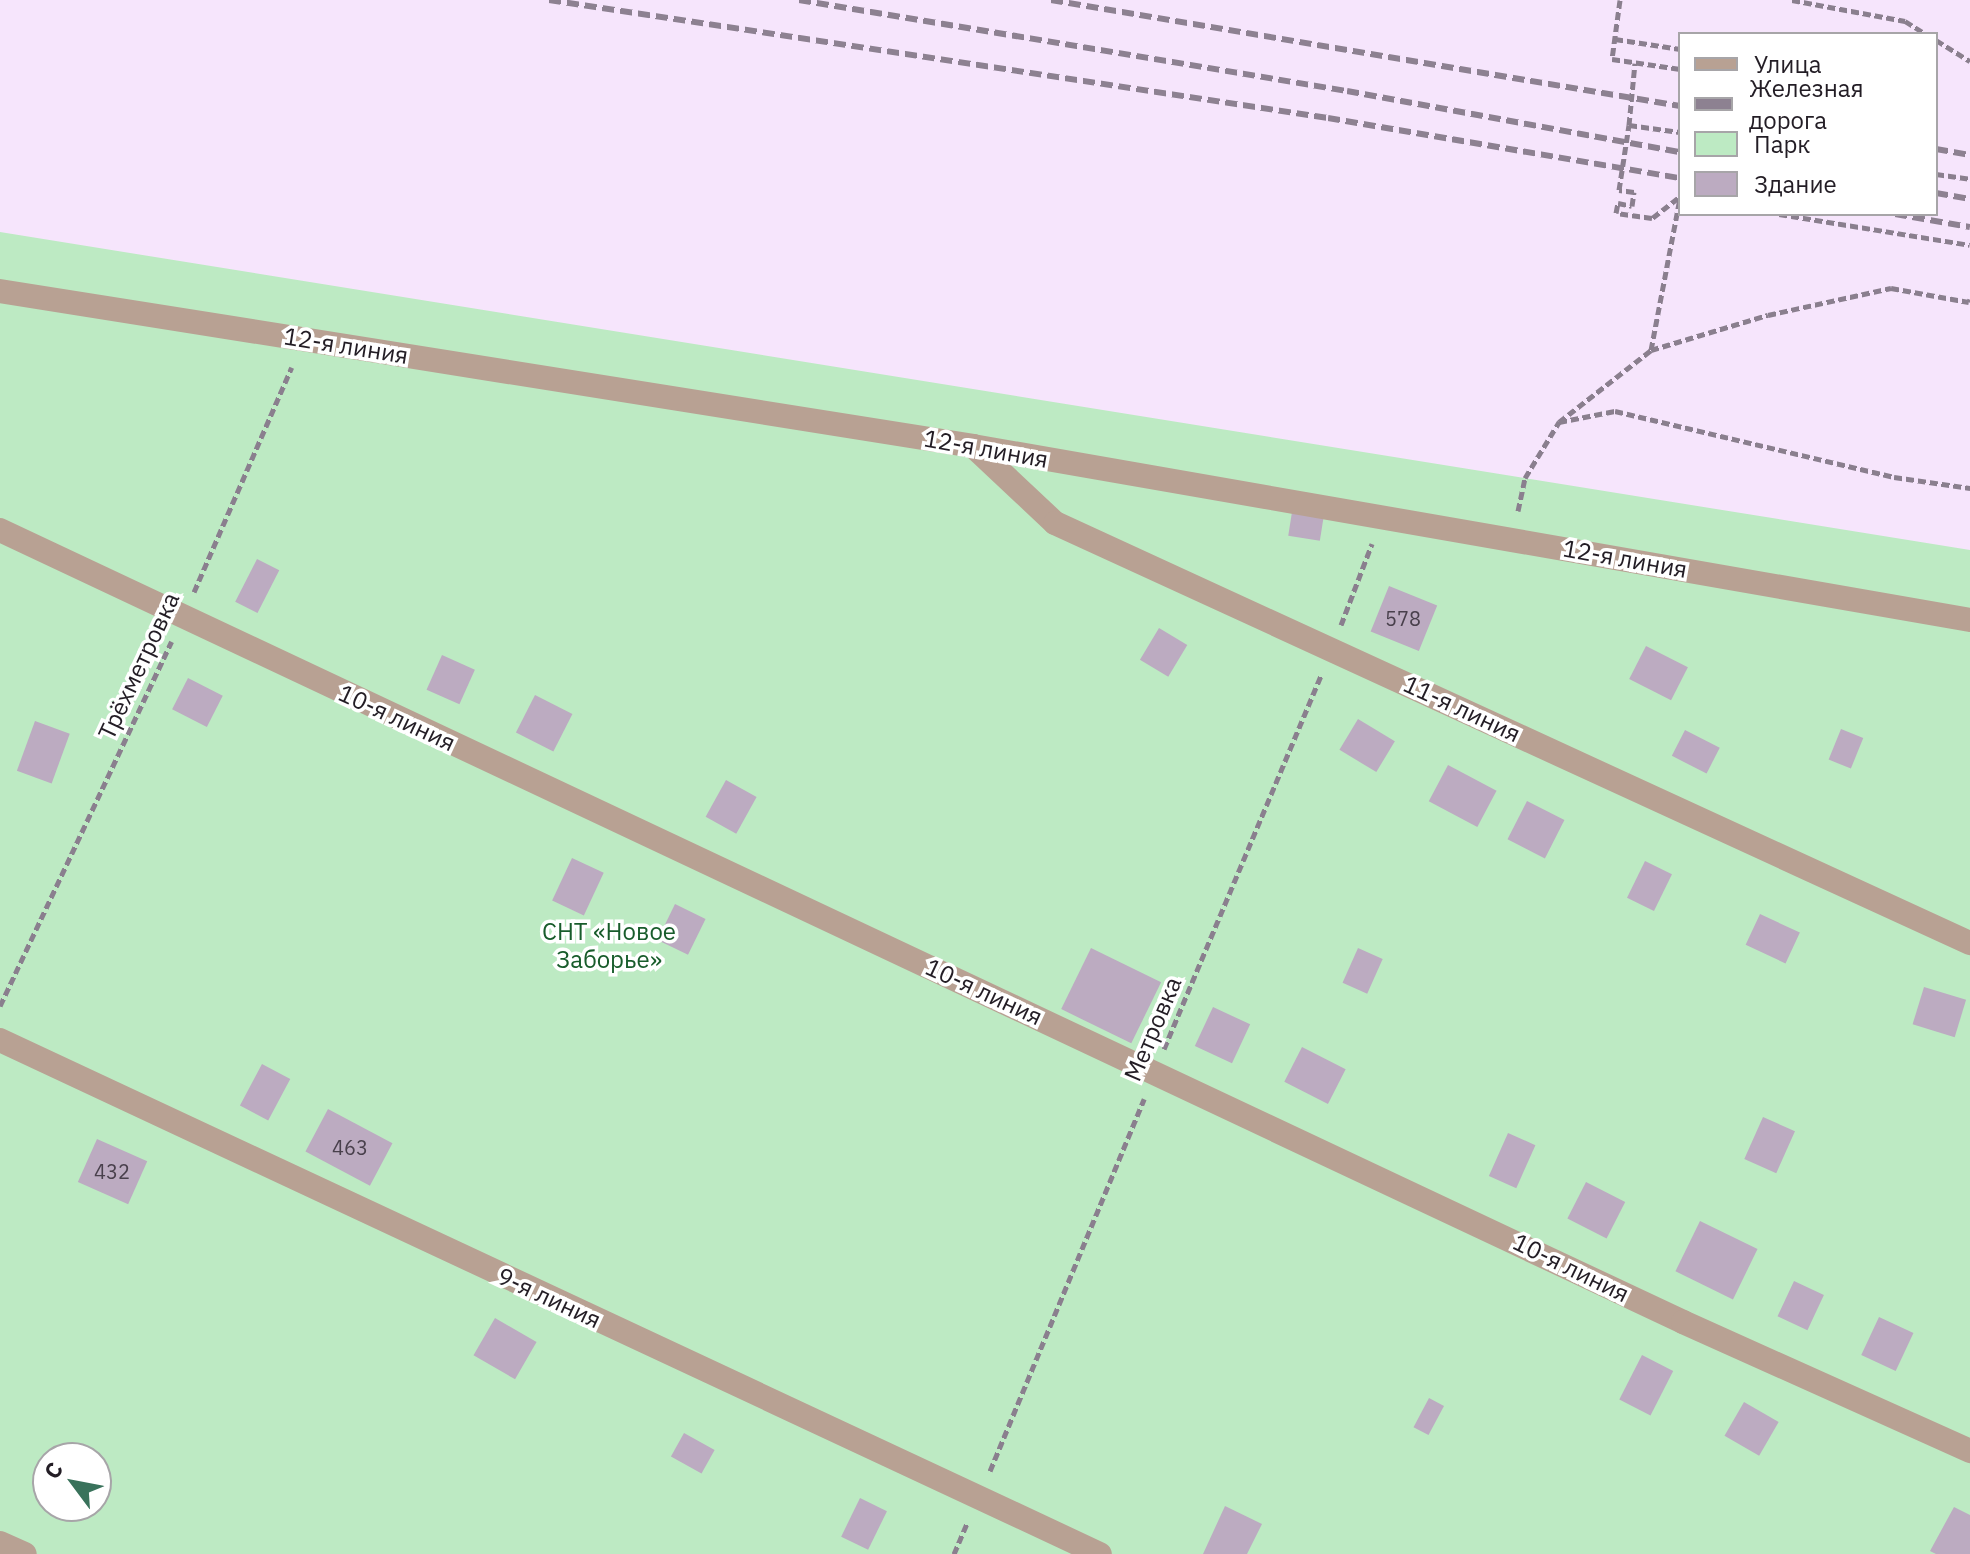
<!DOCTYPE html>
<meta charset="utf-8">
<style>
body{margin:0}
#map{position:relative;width:1970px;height:1554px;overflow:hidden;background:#f6e5fc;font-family:"IBM Plex Sans",sans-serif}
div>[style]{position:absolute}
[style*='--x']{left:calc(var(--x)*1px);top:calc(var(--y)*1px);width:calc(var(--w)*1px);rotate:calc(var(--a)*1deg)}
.green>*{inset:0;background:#bdeac3}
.building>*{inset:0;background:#bcabc1;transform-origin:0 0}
.path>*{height:5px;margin-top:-2.5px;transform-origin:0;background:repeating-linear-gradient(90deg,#8a7f8e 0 8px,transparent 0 12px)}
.minor>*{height:24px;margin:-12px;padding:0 12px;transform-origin:12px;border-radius:12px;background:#b8a193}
.rail>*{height:6px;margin-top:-3px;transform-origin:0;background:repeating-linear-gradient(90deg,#8d8191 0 12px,transparent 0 18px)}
span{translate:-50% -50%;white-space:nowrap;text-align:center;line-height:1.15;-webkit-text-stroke:7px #fff;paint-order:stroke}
.number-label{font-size:20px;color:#49404c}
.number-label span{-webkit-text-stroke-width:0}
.street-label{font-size:24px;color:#231d25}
.park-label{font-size:24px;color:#185c2b}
.legend{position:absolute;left:1678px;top:32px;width:260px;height:184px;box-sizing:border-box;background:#fff;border:2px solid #a7a5a8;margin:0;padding:10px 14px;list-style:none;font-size:24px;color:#231d25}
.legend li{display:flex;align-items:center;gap:16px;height:40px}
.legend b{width:40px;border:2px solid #a7a5a8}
.north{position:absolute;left:32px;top:1442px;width:80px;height:80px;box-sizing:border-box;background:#fff;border:2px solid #a7a5a8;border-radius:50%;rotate:302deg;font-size:22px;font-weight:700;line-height:32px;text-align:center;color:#231d25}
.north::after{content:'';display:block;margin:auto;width:28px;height:36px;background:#39725b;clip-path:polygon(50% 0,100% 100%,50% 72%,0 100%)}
</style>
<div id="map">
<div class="green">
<div style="clip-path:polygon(evenodd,0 232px,1970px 550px,1970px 1554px,0 1554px,0 232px,48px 1458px,96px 1458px,96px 1506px,48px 1506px,48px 1458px)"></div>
</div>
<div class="building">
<div style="left:1292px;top:512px;width:32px;height:24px;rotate:9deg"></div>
<div style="left:257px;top:559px;width:25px;height:48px;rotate:27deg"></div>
<div style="left:1389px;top:586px;width:52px;height:49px;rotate:22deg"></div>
<div style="left:1159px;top:628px;width:33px;height:37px;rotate:31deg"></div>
<div style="left:1646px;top:646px;width:47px;height:37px;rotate:27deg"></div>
<div style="left:442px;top:655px;width:36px;height:38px;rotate:24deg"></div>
<div style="left:188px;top:678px;width:39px;height:35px;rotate:27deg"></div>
<div style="left:535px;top:695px;width:42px;height:42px;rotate:27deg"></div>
<div style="left:1358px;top:719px;width:43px;height:36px;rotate:31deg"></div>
<div style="left:35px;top:721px;width:37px;height:53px;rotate:20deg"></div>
<div style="left:1841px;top:729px;width:24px;height:33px;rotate:22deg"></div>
<div style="left:1685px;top:730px;width:39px;height:29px;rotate:27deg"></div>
<div style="left:1448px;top:765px;width:55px;height:41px;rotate:28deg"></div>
<div style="left:726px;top:780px;width:35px;height:42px;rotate:29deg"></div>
<div style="left:1527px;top:801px;width:42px;height:43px;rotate:27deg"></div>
<div style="left:572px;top:858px;width:35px;height:47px;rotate:25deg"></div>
<div style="left:1645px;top:861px;width:30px;height:41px;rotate:26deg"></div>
<div style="left:675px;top:904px;width:34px;height:40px;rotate:26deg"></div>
<div style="left:1760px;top:914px;width:44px;height:34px;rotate:25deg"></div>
<div style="left:1091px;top:948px;width:78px;height:68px;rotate:26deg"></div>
<div style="left:1358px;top:948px;width:27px;height:38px;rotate:24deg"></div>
<div style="left:1924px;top:987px;width:44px;height:39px;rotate:17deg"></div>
<div style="left:1213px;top:1007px;width:41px;height:43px;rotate:25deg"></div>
<div style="left:1302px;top:1047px;width:49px;height:39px;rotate:27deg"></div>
<div style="left:262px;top:1064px;width:32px;height:47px;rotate:28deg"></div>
<div style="left:328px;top:1109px;width:73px;height:48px;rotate:28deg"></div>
<div style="left:1763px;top:1117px;width:35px;height:46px;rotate:24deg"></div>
<div style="left:1508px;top:1133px;width:30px;height:47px;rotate:24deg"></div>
<div style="left:97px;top:1139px;width:55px;height:47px;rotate:24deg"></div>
<div style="left:1586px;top:1182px;width:44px;height:41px;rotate:27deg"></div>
<div style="left:1700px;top:1221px;width:64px;height:56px;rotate:26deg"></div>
<div style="left:1794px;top:1281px;width:33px;height:39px;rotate:25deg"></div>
<div style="left:1879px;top:1317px;width:38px;height:42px;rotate:25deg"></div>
<div style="left:495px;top:1318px;width:48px;height:43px;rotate:30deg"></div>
<div style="left:1642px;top:1355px;width:35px;height:50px;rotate:27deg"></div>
<div style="left:1429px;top:1398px;width:17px;height:33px;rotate:28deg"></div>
<div style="left:1744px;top:1402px;width:40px;height:39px;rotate:30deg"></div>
<div style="left:684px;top:1433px;width:35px;height:27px;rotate:29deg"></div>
<div style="left:860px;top:1498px;width:30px;height:43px;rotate:26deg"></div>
<div style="clip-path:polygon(1225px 1506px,1262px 1524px,1247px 1554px,1203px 1554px)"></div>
<div style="clip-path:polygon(1954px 1507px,1970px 1515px,1970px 1554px,1936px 1554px,1930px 1551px)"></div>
</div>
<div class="path">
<div style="--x:1620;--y:0;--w:60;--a:97.7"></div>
<div style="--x:1612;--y:59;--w:69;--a:8.4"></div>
<div style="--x:1792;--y:0;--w:115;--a:10.5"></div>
<div style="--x:1905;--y:21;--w:25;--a:32"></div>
<div style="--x:1615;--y:39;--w:66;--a:8.7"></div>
<div style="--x:1936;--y:40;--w:40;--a:32"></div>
<div style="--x:1629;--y:125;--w:62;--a:-84.5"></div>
<div style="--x:1936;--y:174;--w:34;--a:8"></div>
<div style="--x:1678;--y:198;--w:33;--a:142"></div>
<div style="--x:1652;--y:218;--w:36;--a:-172"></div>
<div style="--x:1616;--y:213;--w:10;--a:-79"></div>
<div style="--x:1618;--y:203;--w:14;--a:12"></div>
<div style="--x:1632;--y:206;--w:14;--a:-82"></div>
<div style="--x:1634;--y:192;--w:15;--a:-172"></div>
<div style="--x:1619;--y:190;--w:66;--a:-81.3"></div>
<div style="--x:1629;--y:125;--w:51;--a:7.8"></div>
<div style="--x:1779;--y:214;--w:193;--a:9.2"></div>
<div style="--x:1651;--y:350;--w:122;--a:-16.7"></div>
<div style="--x:1768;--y:315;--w:126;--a:-12.4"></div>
<div style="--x:1891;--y:288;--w:79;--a:10.2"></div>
<div style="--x:1969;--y:302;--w:3;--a:-72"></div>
<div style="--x:1559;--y:422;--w:57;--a:-11.1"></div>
<div style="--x:1615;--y:411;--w:287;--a:13.3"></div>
<div style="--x:1894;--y:477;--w:77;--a:8.2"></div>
<div style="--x:1518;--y:511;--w:34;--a:-78"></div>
<div style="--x:1525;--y:478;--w:66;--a:-58.7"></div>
<div style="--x:1559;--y:422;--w:117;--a:-38"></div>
<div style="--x:1651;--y:350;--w:155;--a:-79.2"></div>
<div style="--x:194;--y:592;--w:245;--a:-66.5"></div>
<div style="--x:1341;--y:625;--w:87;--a:-69.1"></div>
<div style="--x:0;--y:1006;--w:403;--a:-64.8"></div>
<div style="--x:1164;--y:1049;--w:406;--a:-67.2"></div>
<div style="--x:990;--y:1471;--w:403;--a:-67.5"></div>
<div style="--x:954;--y:1554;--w:33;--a:-67"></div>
</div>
<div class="minor">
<div style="--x:0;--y:291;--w:985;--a:9.05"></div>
<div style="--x:973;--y:446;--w:1012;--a:9.9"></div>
<div style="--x:973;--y:446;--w:112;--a:43.2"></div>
<div style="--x:1055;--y:523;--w:1007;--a:24.66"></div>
<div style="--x:0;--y:530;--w:1860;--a:25.2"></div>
<div style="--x:1683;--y:1322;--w:315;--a:24.2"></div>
<div style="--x:0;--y:1040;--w:1214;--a:25.05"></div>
<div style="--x:0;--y:1543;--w:27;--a:24"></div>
</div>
<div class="rail">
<div style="--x:549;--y:0;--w:788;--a:8.61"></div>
<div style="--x:1328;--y:118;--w:357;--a:9.7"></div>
<div style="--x:799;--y:0;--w:556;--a:9.43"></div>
<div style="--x:1347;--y:91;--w:339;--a:10.4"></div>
<div style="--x:1051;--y:0;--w:638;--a:9.57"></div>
<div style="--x:1936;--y:149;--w:35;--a:10"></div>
<div style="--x:1936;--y:193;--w:35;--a:10"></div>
<div style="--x:1895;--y:214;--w:76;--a:9.8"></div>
</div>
<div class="number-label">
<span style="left:1403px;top:618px">578</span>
<span style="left:350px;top:1147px">463</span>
<span style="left:112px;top:1171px">432</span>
</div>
<div class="street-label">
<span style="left:346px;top:346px;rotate:9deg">12-я линия</span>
<span style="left:986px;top:449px;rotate:10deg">12-я линия</span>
<span style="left:1625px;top:559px;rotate:10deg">12-я линия</span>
<span style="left:139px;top:666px;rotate:-65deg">Трёхметровка</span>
<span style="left:1462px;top:709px;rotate:25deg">11-я линия</span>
<span style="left:397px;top:718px;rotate:25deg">10-я линия</span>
<span style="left:984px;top:992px;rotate:25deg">10-я линия</span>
<span style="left:1153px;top:1029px;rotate:-67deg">Метровка</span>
<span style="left:1571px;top:1268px;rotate:26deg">10-я линия</span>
<span style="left:549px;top:1298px;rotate:25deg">9-я линия</span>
</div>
<div class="park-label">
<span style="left:609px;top:946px">СНТ «Новое<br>Заборье»</span>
</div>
<ul class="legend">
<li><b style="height:10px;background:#b8a193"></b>Улица</li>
<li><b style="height:10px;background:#8d8191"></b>Железная дорога</li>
<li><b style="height:22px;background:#bdeac3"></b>Парк</li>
<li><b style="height:22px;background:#bcabc1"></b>Здание</li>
</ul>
<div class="north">С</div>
</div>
